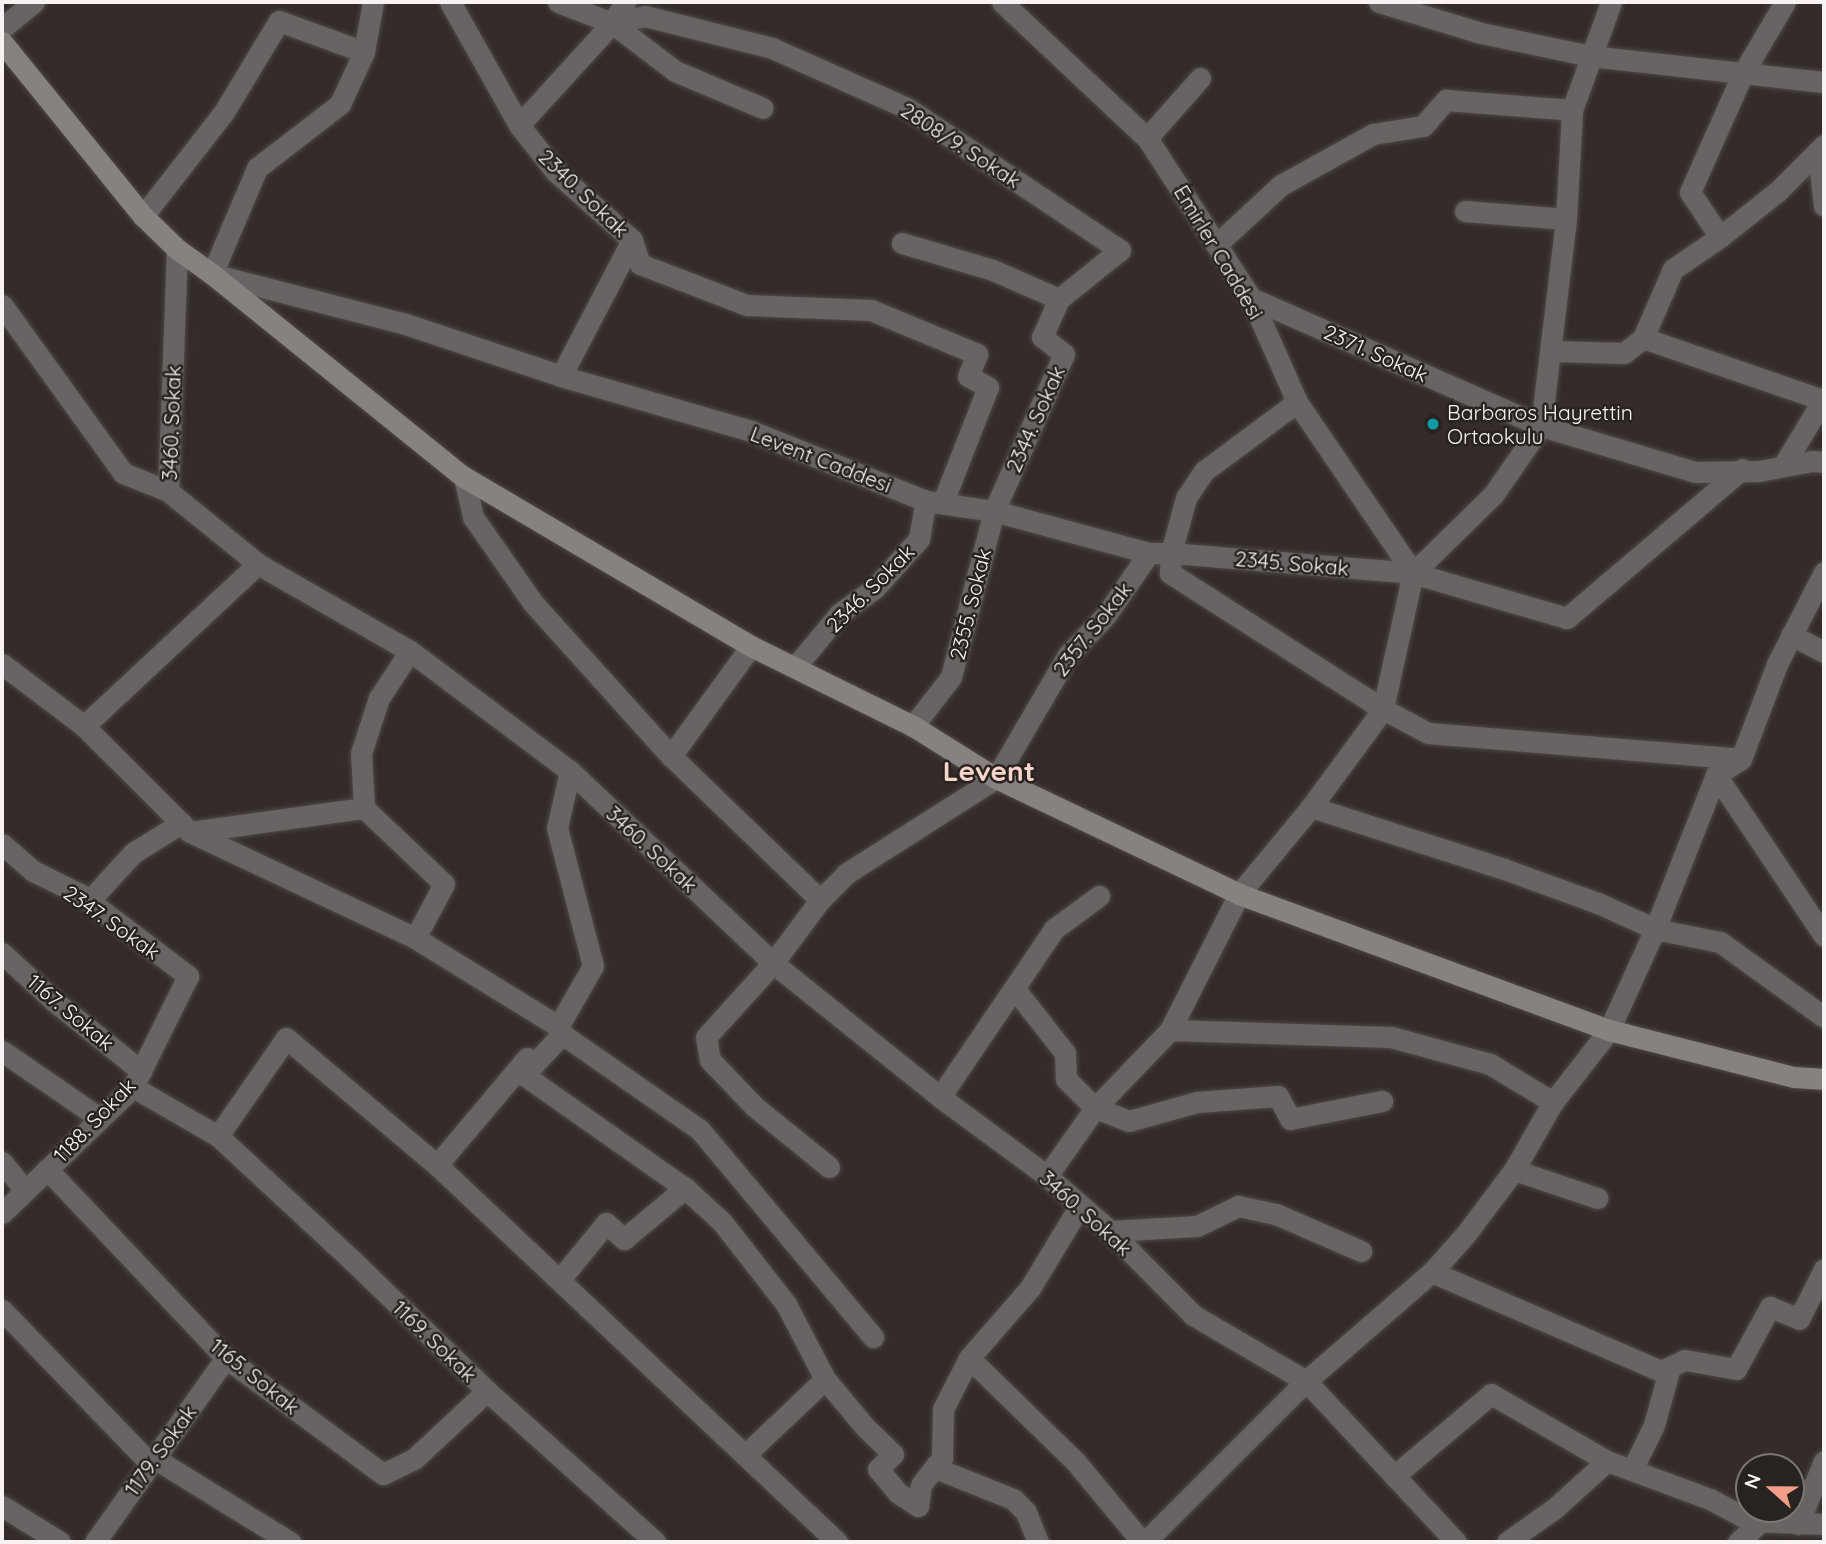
<!DOCTYPE html>
<style>
body{margin:0}
#map{position:relative;width:1826px;height:1544px;overflow:hidden;background:#332c2a;font-family:Quicksand,sans-serif}
div>[style]{position:absolute}
[style*='--x']{left:calc(var(--x)*1px);top:calc(var(--y)*1px);width:calc(var(--w)*1px);rotate:calc(var(--a)*1deg)}
.roads{filter:drop-shadow(0 0 2px #4f4846) drop-shadow(0 0 2px #4f4846)}
.street>*{height:21px;margin:-10.5px;padding:0 10.5px;transform-origin:10.5px;border-radius:10.5px;background:#676463}
.secondary>*{height:21px;margin:-10.5px;padding:0 10.5px;transform-origin:10.5px;border-radius:10.5px;background:#878280}
.dots>*{width:19px;height:19px;translate:-50% -50%;box-sizing:border-box;border:4px solid #292320;border-radius:50%}
span{translate:-50% -50%;white-space:nowrap;text-align:center;line-height:1.15;-webkit-text-stroke:5px #292320;paint-order:stroke}
.street-label{font-size:21px;color:#f8f3f2}
.poi-label{font-size:21px;color:#f8f3f2}
.left{translate:0 -50%;text-align:left}
.district-label{font-size:28px;color:#f8d6cd;font-weight:700}
.frame{position:absolute;inset:0;border:4px solid #f8f3f2;pointer-events:none}
.north{position:absolute;left:1735px;top:1453px;width:70px;height:70px;box-sizing:border-box;background:#292320;border:2px solid #7c7674;border-radius:50%;rotate:291deg;font-size:19px;font-weight:700;line-height:28px;text-align:center;color:#f8f3f2}
.north::after{content:'';display:block;margin:auto;width:24px;height:32px;background:#f49e89;clip-path:polygon(50% 0,100% 100%,50% 72%,0 100%)}
</style>
<div id="map">
<div class="roads">
<div class="street">
<div style="--x:373;--y:2;--w:51;--a:100.2"></div>
<div style="--x:364;--y:52;--w:57;--a:114.8"></div>
<div style="--x:340;--y:104;--w:105;--a:142.4"></div>
<div style="--x:257;--y:168;--w:115;--a:113"></div>
<div style="--x:212;--y:274;--w:200;--a:14.5"></div>
<div style="--x:406;--y:324;--w:163;--a:18.5"></div>
<div style="--x:561;--y:376;--w:198;--a:16.1"></div>
<div style="--x:751;--y:431;--w:188;--a:21.8"></div>
<div style="--x:926;--y:501;--w:69;--a:8.4"></div>
<div style="--x:994;--y:511;--w:161;--a:15.2"></div>
<div style="--x:1149;--y:553;--w:22;--a:0"></div>
<div style="--x:1171;--y:553;--w:20;--a:93"></div>
<div style="--x:1170;--y:573;--w:253;--a:32.6"></div>
<div style="--x:1383;--y:709;--w:51;--a:28.1"></div>
<div style="--x:1428;--y:733;--w:314;--a:4.7"></div>
<div style="--x:1741;--y:759;--w:30;--a:147"></div>
<div style="--x:1716;--y:775;--w:194;--a:56.1"></div>
<div style="--x:450;--y:2;--w:141;--a:60.7"></div>
<div style="--x:519;--y:125;--w:60;--a:51.8"></div>
<div style="--x:556;--y:172;--w:102;--a:41.8"></div>
<div style="--x:632;--y:240;--w:25;--a:72"></div>
<div style="--x:640;--y:264;--w:115;--a:21"></div>
<div style="--x:747;--y:305;--w:124;--a:2.3"></div>
<div style="--x:871;--y:310;--w:115;--a:22.5"></div>
<div style="--x:977;--y:354;--w:24;--a:112"></div>
<div style="--x:968;--y:376;--w:23;--a:29"></div>
<div style="--x:988;--y:387;--w:123;--a:111.4"></div>
<div style="--x:558;--y:2;--w:58;--a:21.3"></div>
<div style="--x:612;--y:23;--w:34;--a:-12"></div>
<div style="--x:645;--y:16;--w:131;--a:14.1"></div>
<div style="--x:772;--y:48;--w:148;--a:24"></div>
<div style="--x:907;--y:108;--w:256;--a:33.7"></div>
<div style="--x:1120;--y:250;--w:78;--a:141.2"></div>
<div style="--x:1059;--y:299;--w:72;--a:-156.3"></div>
<div style="--x:993;--y:270;--w:95;--a:-163.5"></div>
<div style="--x:1002;--y:2;--w:199;--a:43.2"></div>
<div style="--x:1147;--y:138;--w:191;--a:57"></div>
<div style="--x:1251;--y:298;--w:114;--a:66.1"></div>
<div style="--x:1297;--y:402;--w:207;--a:55.8"></div>
<div style="--x:1379;--y:2;--w:107;--a:16.9"></div>
<div style="--x:1481;--y:33;--w:112;--a:11.8"></div>
<div style="--x:1591;--y:56;--w:234;--a:6.4"></div>
<div style="--x:612;--y:23;--w:79;--a:37.3"></div>
<div style="--x:675;--y:71;--w:95;--a:22.8"></div>
<div style="--x:2;--y:28;--w:41;--a:-39.1"></div>
<div style="--x:519;--y:125;--w:138;--a:-47.6"></div>
<div style="--x:612;--y:23;--w:25;--a:-58"></div>
<div style="--x:1147;--y:138;--w:80;--a:-48.5"></div>
<div style="--x:1818;--y:152;--w:54;--a:83.7"></div>
<div style="--x:1465;--y:211;--w:101;--a:4.5"></div>
<div style="--x:143;--y:216;--w:132;--a:-52.1"></div>
<div style="--x:224;--y:112;--w:106;--a:-58.9"></div>
<div style="--x:279;--y:21;--w:90;--a:20"></div>
<div style="--x:1720;--y:237;--w:54;--a:-123.7"></div>
<div style="--x:1690;--y:192;--w:130;--a:-66"></div>
<div style="--x:1743;--y:73;--w:82;--a:-59.4"></div>
<div style="--x:1217;--y:244;--w:87;--a:-42.7"></div>
<div style="--x:1281;--y:185;--w:105;--a:-29"></div>
<div style="--x:1373;--y:134;--w:51;--a:-9.1"></div>
<div style="--x:1423;--y:126;--w:35;--a:-49"></div>
<div style="--x:1446;--y:100;--w:126;--a:4.5"></div>
<div style="--x:177;--y:249;--w:242;--a:92.1"></div>
<div style="--x:168;--y:491;--w:116;--a:39"></div>
<div style="--x:258;--y:564;--w:175;--a:29.8"></div>
<div style="--x:410;--y:651;--w:200;--a:36.9"></div>
<div style="--x:570;--y:771;--w:279;--a:43.4"></div>
<div style="--x:773;--y:963;--w:214;--a:38.7"></div>
<div style="--x:940;--y:1097;--w:133;--a:36.4"></div>
<div style="--x:1047;--y:1176;--w:84;--a:41.1"></div>
<div style="--x:1110;--y:1231;--w:118;--a:45.3"></div>
<div style="--x:1193;--y:1315;--w:131;--a:30.3"></div>
<div style="--x:1306;--y:1381;--w:220;--a:47"></div>
<div style="--x:1251;--y:298;--w:317;--a:23.8"></div>
<div style="--x:1541;--y:426;--w:161;--a:16.6"></div>
<div style="--x:1695;--y:472;--w:64;--a:-0.9"></div>
<div style="--x:1759;--y:471;--w:54;--a:-10.7"></div>
<div style="--x:1812;--y:461;--w:12;--a:5"></div>
<div style="--x:2;--y:305;--w:207;--a:54.2"></div>
<div style="--x:123;--y:473;--w:48;--a:21.8"></div>
<div style="--x:1643;--y:338;--w:190;--a:19"></div>
<div style="--x:1552;--y:351;--w:72;--a:1.6"></div>
<div style="--x:1624;--y:353;--w:24;--a:-38"></div>
<div style="--x:1643;--y:338;--w:75;--a:-66.5"></div>
<div style="--x:1673;--y:269;--w:57;--a:-34.2"></div>
<div style="--x:1720;--y:237;--w:74;--a:-38.4"></div>
<div style="--x:1778;--y:191;--w:65;--a:-45"></div>
<div style="--x:561;--y:376;--w:153;--a:-62.4"></div>
<div style="--x:1297;--y:402;--w:116;--a:143.4"></div>
<div style="--x:1204;--y:471;--w:32;--a:124"></div>
<div style="--x:1186;--y:498;--w:57;--a:105.3"></div>
<div style="--x:1171;--y:553;--w:243;--a:4.7"></div>
<div style="--x:1413;--y:573;--w:160;--a:16.3"></div>
<div style="--x:1567;--y:618;--w:230;--a:-40.4"></div>
<div style="--x:1783;--y:466;--w:79;--a:-58.9"></div>
<div style="--x:464;--y:477;--w:41;--a:77.3"></div>
<div style="--x:473;--y:517;--w:105;--a:55.1"></div>
<div style="--x:533;--y:603;--w:206;--a:48"></div>
<div style="--x:671;--y:756;--w:207;--a:44"></div>
<div style="--x:1791;--y:635;--w:37;--a:27"></div>
<div style="--x:2;--y:664;--w:103;--a:37.1"></div>
<div style="--x:84;--y:726;--w:150;--a:45"></div>
<div style="--x:190;--y:832;--w:249;--a:25.2"></div>
<div style="--x:415;--y:938;--w:164;--a:31.6"></div>
<div style="--x:555;--y:1024;--w:12;--a:55"></div>
<div style="--x:562;--y:1034;--w:168;--a:34.8"></div>
<div style="--x:700;--y:1130;--w:270;--a:50.1"></div>
<div style="--x:796;--y:666;--w:69;--a:-50.3"></div>
<div style="--x:840;--y:613;--w:43;--a:-35.5"></div>
<div style="--x:875;--y:588;--w:66;--a:-48.1"></div>
<div style="--x:919;--y:539;--w:39;--a:-80"></div>
<div style="--x:84;--y:726;--w:238;--a:-43"></div>
<div style="--x:913;--y:726;--w:62;--a:-52.2"></div>
<div style="--x:951;--y:677;--w:171;--a:-75.5"></div>
<div style="--x:994;--y:511;--w:172;--a:-66"></div>
<div style="--x:1064;--y:354;--w:28;--a:-142"></div>
<div style="--x:1042;--y:337;--w:42;--a:-65.9"></div>
<div style="--x:671;--y:756;--w:136;--a:-54"></div>
<div style="--x:1741;--y:759;--w:102;--a:-69.2"></div>
<div style="--x:1777;--y:664;--w:103;--a:-62.9"></div>
<div style="--x:1311;--y:807;--w:203;--a:17.8"></div>
<div style="--x:1504;--y:869;--w:100;--a:19.9"></div>
<div style="--x:1598;--y:903;--w:63;--a:24.5"></div>
<div style="--x:1655;--y:929;--w:66;--a:11.3"></div>
<div style="--x:1720;--y:942;--w:128;--a:35.8"></div>
<div style="--x:364;--y:808;--w:110;--a:43.5"></div>
<div style="--x:444;--y:884;--w:61;--a:118.2"></div>
<div style="--x:190;--y:832;--w:176;--a:-7.9"></div>
<div style="--x:364;--y:808;--w:55;--a:-93.1"></div>
<div style="--x:361;--y:753;--w:58;--a:-71.9"></div>
<div style="--x:379;--y:698;--w:56;--a:-56.6"></div>
<div style="--x:2;--y:844;--w:41;--a:41.1"></div>
<div style="--x:33;--y:871;--w:52;--a:26.1"></div>
<div style="--x:80;--y:894;--w:136;--a:37.2"></div>
<div style="--x:188;--y:976;--w:124;--a:116.4"></div>
<div style="--x:133;--y:1087;--w:182;--a:136.1"></div>
<div style="--x:89;--y:901;--w:65;--a:-47.5"></div>
<div style="--x:133;--y:853;--w:57;--a:-32"></div>
<div style="--x:2;--y:953;--w:71;--a:42.7"></div>
<div style="--x:54;--y:1001;--w:112;--a:38.8"></div>
<div style="--x:1014;--y:988;--w:83;--a:51.9"></div>
<div style="--x:1065;--y:1053;--w:26;--a:88"></div>
<div style="--x:1066;--y:1079;--w:41;--a:45"></div>
<div style="--x:1095;--y:1108;--w:36;--a:21"></div>
<div style="--x:1129;--y:1121;--w:71;--a:-15.6"></div>
<div style="--x:1197;--y:1102;--w:81;--a:-4.2"></div>
<div style="--x:1278;--y:1096;--w:26;--a:62"></div>
<div style="--x:1290;--y:1119;--w:94;--a:-11.1"></div>
<div style="--x:558;--y:1027;--w:70;--a:-60.2"></div>
<div style="--x:593;--y:966;--w:143;--a:-104.6"></div>
<div style="--x:557;--y:828;--w:58;--a:-77.2"></div>
<div style="--x:1170;--y:1030;--w:221;--a:1.8"></div>
<div style="--x:1391;--y:1037;--w:103;--a:15.3"></div>
<div style="--x:1490;--y:1064;--w:74;--a:31.1"></div>
<div style="--x:562;--y:1034;--w:56;--a:132.8"></div>
<div style="--x:524;--y:1075;--w:197;--a:35.1"></div>
<div style="--x:685;--y:1188;--w:50;--a:42.6"></div>
<div style="--x:722;--y:1222;--w:104;--a:52"></div>
<div style="--x:786;--y:1304;--w:85;--a:62.5"></div>
<div style="--x:825;--y:1379;--w:62;--a:50.2"></div>
<div style="--x:865;--y:1427;--w:39;--a:44"></div>
<div style="--x:893;--y:1454;--w:21;--a:135"></div>
<div style="--x:878;--y:1469;--w:31;--a:50"></div>
<div style="--x:898;--y:1493;--w:24;--a:33"></div>
<div style="--x:918;--y:1506;--w:21;--a:-82"></div>
<div style="--x:921;--y:1485;--w:26;--a:-53"></div>
<div style="--x:2;--y:1051;--w:116;--a:34.5"></div>
<div style="--x:133;--y:1087;--w:98;--a:30"></div>
<div style="--x:218;--y:1136;--w:185;--a:42.8"></div>
<div style="--x:354;--y:1262;--w:185;--a:44.1"></div>
<div style="--x:487;--y:1391;--w:226;--a:41.9"></div>
<div style="--x:940;--y:1097;--w:203;--a:-55.8"></div>
<div style="--x:1054;--y:929;--w:56;--a:-36.3"></div>
<div style="--x:218;--y:1136;--w:119;--a:-55.2"></div>
<div style="--x:286;--y:1038;--w:197;--a:40.1"></div>
<div style="--x:437;--y:1165;--w:550;--a:43.3"></div>
<div style="--x:2;--y:1162;--w:36;--a:51"></div>
<div style="--x:437;--y:1165;--w:140;--a:-49.9"></div>
<div style="--x:829;--y:1167;--w:97;--a:-140.9"></div>
<div style="--x:754;--y:1106;--w:64;--a:-133.7"></div>
<div style="--x:710;--y:1060;--w:23;--a:-100"></div>
<div style="--x:706;--y:1037;--w:100;--a:-47.8"></div>
<div style="--x:773;--y:963;--w:79;--a:-53.3"></div>
<div style="--x:820;--y:900;--w:38;--a:-45"></div>
<div style="--x:847;--y:873;--w:177;--a:-32.5"></div>
<div style="--x:996;--y:778;--w:143;--a:-59.7"></div>
<div style="--x:1068;--y:655;--w:55;--a:-46.5"></div>
<div style="--x:1106;--y:615;--w:75;--a:-55.3"></div>
<div style="--x:47;--y:1169;--w:260;--a:46.6"></div>
<div style="--x:226;--y:1358;--w:195;--a:36.5"></div>
<div style="--x:383;--y:1474;--w:34;--a:-26"></div>
<div style="--x:414;--y:1459;--w:100;--a:-43"></div>
<div style="--x:1514;--y:1170;--w:88;--a:18.6"></div>
<div style="--x:1047;--y:1176;--w:83;--a:-54.8"></div>
<div style="--x:1095;--y:1108;--w:108;--a:-46.1"></div>
<div style="--x:1170;--y:1030;--w:153;--a:-63.1"></div>
<div style="--x:1239;--y:894;--w:113;--a:-50.4"></div>
<div style="--x:1311;--y:807;--w:122;--a:-53.7"></div>
<div style="--x:1383;--y:709;--w:139;--a:-77.6"></div>
<div style="--x:1413;--y:573;--w:112;--a:-44.3"></div>
<div style="--x:1493;--y:495;--w:84;--a:-55.2"></div>
<div style="--x:1541;--y:426;--w:209;--a:-83.1"></div>
<div style="--x:1566;--y:219;--w:109;--a:-86.8"></div>
<div style="--x:1572;--y:110;--w:115;--a:-70.1"></div>
<div style="--x:1110;--y:1231;--w:87;--a:-3.3"></div>
<div style="--x:1197;--y:1226;--w:46;--a:-26"></div>
<div style="--x:1238;--y:1206;--w:39;--a:12"></div>
<div style="--x:1276;--y:1214;--w:93;--a:23.5"></div>
<div style="--x:1432;--y:1272;--w:249;--a:23.4"></div>
<div style="--x:1661;--y:1371;--w:26;--a:-25"></div>
<div style="--x:1685;--y:1360;--w:52;--a:10"></div>
<div style="--x:1736;--y:1369;--w:71;--a:-61.3"></div>
<div style="--x:1770;--y:1307;--w:31;--a:22"></div>
<div style="--x:1799;--y:1319;--w:56;--a:-63.4"></div>
<div style="--x:561;--y:1278;--w:71;--a:-50.7"></div>
<div style="--x:606;--y:1223;--w:24;--a:42"></div>
<div style="--x:624;--y:1239;--w:80;--a:-39.9"></div>
<div style="--x:2;--y:1310;--w:213;--a:46"></div>
<div style="--x:969;--y:1358;--w:148;--a:44.2"></div>
<div style="--x:1075;--y:1461;--w:105;--a:50.4"></div>
<div style="--x:745;--y:1455;--w:110;--a:-43.5"></div>
<div style="--x:154;--y:1458;--w:160;--a:31.7"></div>
<div style="--x:1632;--y:1470;--w:50;--a:-63.9"></div>
<div style="--x:1654;--y:1425;--w:60;--a:-74.6"></div>
<div style="--x:1394;--y:1476;--w:127;--a:-40.2"></div>
<div style="--x:1491;--y:1394;--w:134;--a:30"></div>
<div style="--x:2;--y:1506;--w:68;--a:31.8"></div>
<div style="--x:1798;--y:1524;--w:68;--a:-67.6"></div>
<div style="--x:95;--y:1542;--w:226;--a:-54.6"></div>
<div style="--x:1038;--y:1542;--w:32;--a:-112"></div>
<div style="--x:1026;--y:1512;--w:18;--a:-135"></div>
<div style="--x:1013;--y:1499;--w:81;--a:-158.2"></div>
<div style="--x:938;--y:1469;--w:12;--a:-70"></div>
<div style="--x:942;--y:1458;--w:49;--a:-88.8"></div>
<div style="--x:943;--y:1409;--w:57;--a:-63"></div>
<div style="--x:969;--y:1358;--w:93;--a:-48.9"></div>
<div style="--x:1030;--y:1288;--w:95;--a:-58.8"></div>
<div style="--x:1145;--y:1542;--w:228;--a:-45"></div>
<div style="--x:1306;--y:1381;--w:167;--a:-40.9"></div>
<div style="--x:1432;--y:1272;--w:50;--a:-48.3"></div>
<div style="--x:1465;--y:1235;--w:81;--a:-53"></div>
<div style="--x:1514;--y:1170;--w:78;--a:-60.2"></div>
<div style="--x:1553;--y:1102;--w:91;--a:-52.1"></div>
<div style="--x:1609;--y:1030;--w:111;--a:-65.5"></div>
<div style="--x:1655;--y:929;--w:166;--a:-68.4"></div>
<div style="--x:1507;--y:1542;--w:59;--a:-35.3"></div>
<div style="--x:1555;--y:1508;--w:70;--a:-42.1"></div>
<div style="--x:1607;--y:1461;--w:110;--a:20.3"></div>
<div style="--x:1710;--y:1499;--w:47;--a:28.2"></div>
<div style="--x:1751;--y:1521;--w:73;--a:2.4"></div>
<div style="--x:1738;--y:1542;--w:30;--a:-42"></div>
</div>
<div class="secondary">
<div style="--x:2;--y:42;--w:224;--a:51"></div>
<div style="--x:143;--y:216;--w:47;--a:44.1"></div>
<div style="--x:177;--y:249;--w:43;--a:35.5"></div>
<div style="--x:212;--y:274;--w:324;--a:38.9"></div>
<div style="--x:464;--y:477;--w:333;--a:30.5"></div>
<div style="--x:751;--y:646;--w:181;--a:26.3"></div>
<div style="--x:913;--y:726;--w:98;--a:32.1"></div>
<div style="--x:996;--y:778;--w:269;--a:25.5"></div>
<div style="--x:1239;--y:894;--w:394;--a:20.2"></div>
<div style="--x:1609;--y:1030;--w:191;--a:14.3"></div>
<div style="--x:1794;--y:1077;--w:30;--a:4"></div>
</div>
</div>
<div class="dots">
<div style="left:1433px;top:424px;background:#0f9aa8"></div>
</div>
<div class="street-label">
<span style="left:961px;top:145px;rotate:33deg">2808/9. Sokak</span>
<span style="left:584px;top:193px;rotate:44deg">2340. Sokak</span>
<span style="left:1219px;top:252px;rotate:59deg">Emirler Caddesi</span>
<span style="left:1376px;top:353px;rotate:24deg">2371. Sokak</span>
<span style="left:1035px;top:419px;rotate:-66deg">2344. Sokak</span>
<span style="left:171px;top:423px;rotate:-88deg">3460. Sokak</span>
<span style="left:821px;top:459px;rotate:21deg">Levent Caddesi</span>
<span style="left:1292px;top:563px;rotate:5deg">2345. Sokak</span>
<span style="left:870px;top:588px;rotate:-45deg">2346. Sokak</span>
<span style="left:970px;top:604px;rotate:-76deg">2355. Sokak</span>
<span style="left:1092px;top:629px;rotate:-52deg">2357. Sokak</span>
<span style="left:652px;top:849px;rotate:43deg">3460. Sokak</span>
<span style="left:112px;top:922px;rotate:35deg">2347. Sokak</span>
<span style="left:71px;top:1012px;rotate:40deg">1167. Sokak</span>
<span style="left:94px;top:1120px;rotate:-46deg">1188. Sokak</span>
<span style="left:1086px;top:1213px;rotate:42deg">3460. Sokak</span>
<span style="left:435px;top:1341px;rotate:44deg">1169. Sokak</span>
<span style="left:255px;top:1376px;rotate:39deg">1165. Sokak</span>
<span style="left:160px;top:1450px;rotate:-54deg">1179. Sokak</span>
</div>
<div class="poi-label">
<span class="left" style="left:1447px;top:424px">Barbaros Hayrettin<br>Ortaokulu</span>
</div>
<div class="district-label">
<span style="left:989px;top:771px">Levent</span>
</div>
<div class="frame"></div>
<div class="north">N</div>
</div>
